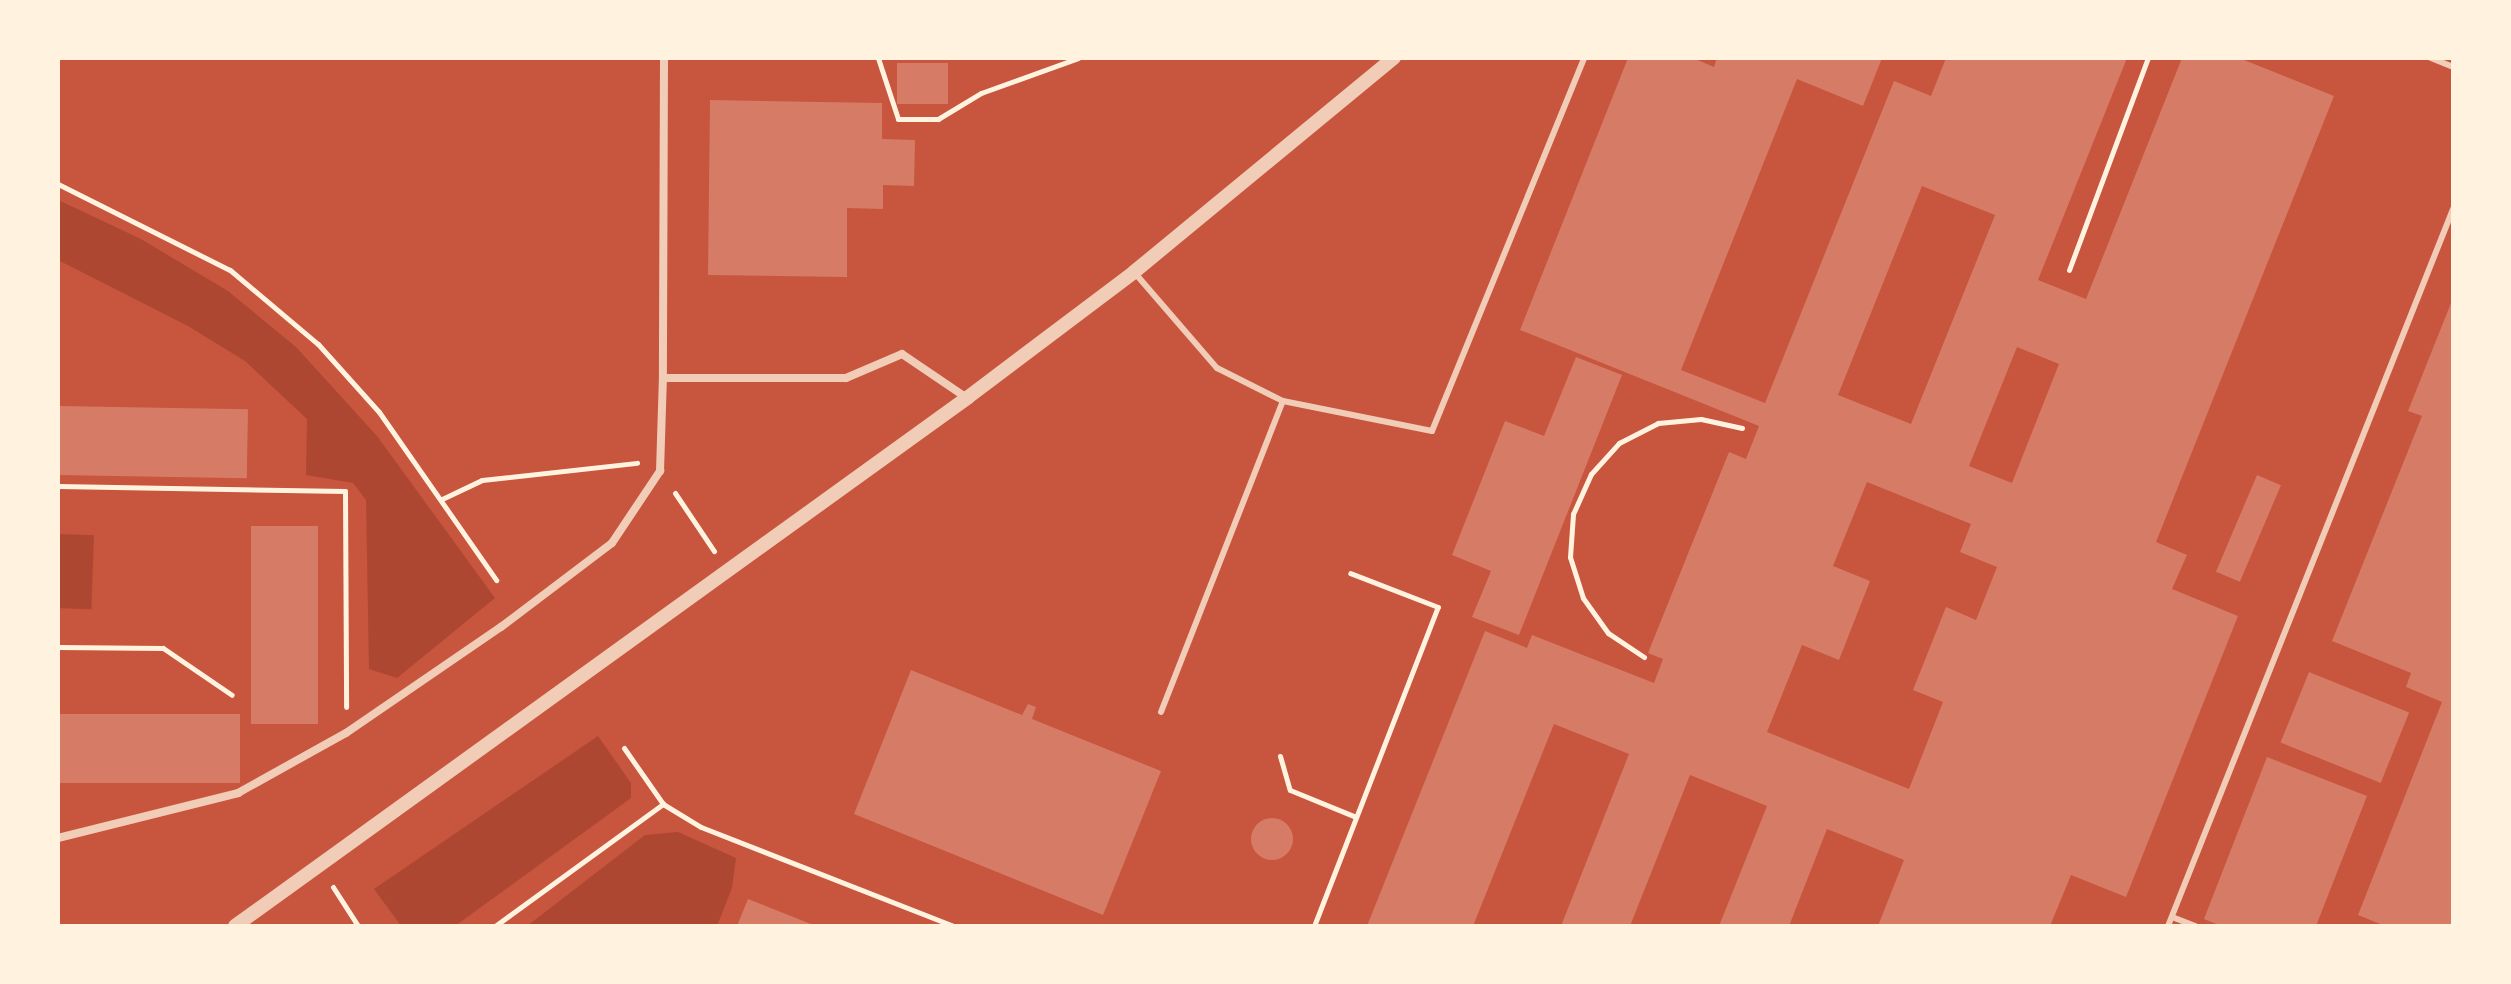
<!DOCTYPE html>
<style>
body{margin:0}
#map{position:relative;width:2511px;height:984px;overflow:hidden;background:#c8553d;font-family:"Exo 2",sans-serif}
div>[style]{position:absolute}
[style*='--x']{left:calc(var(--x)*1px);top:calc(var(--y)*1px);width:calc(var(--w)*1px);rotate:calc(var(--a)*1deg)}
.green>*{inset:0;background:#ae4732;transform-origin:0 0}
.building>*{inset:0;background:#d67c66;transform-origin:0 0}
.round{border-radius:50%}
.path>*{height:5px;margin:-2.5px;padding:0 2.5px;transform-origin:2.5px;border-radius:2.5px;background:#fff3e0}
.service>*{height:6px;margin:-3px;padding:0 3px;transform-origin:3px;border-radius:3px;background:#f1ccb7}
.minor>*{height:8px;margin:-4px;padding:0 4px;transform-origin:4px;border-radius:4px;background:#f1ccb7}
.tertiary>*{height:14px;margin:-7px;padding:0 7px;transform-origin:7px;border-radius:7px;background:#f1ccb7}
span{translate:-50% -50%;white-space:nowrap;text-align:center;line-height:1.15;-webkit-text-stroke:8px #fff3e0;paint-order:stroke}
.frame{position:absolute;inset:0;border:60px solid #fff3e0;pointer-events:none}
</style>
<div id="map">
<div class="green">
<div style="clip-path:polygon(58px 200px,141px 239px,228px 291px,296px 347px,377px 436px,495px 598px,397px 678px,369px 669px,366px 500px,353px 483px,306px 475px,307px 419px,245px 361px,188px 326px,58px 260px)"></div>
<div style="left:58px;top:534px;width:36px;height:74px;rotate:2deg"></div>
<div style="clip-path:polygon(598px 736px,631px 783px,631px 798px,455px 926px,401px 926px,374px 889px)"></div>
<div style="clip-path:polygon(678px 832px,736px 858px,732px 888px,717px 926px,527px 926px,645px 835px)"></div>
</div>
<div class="building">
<div style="clip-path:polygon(evenodd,1628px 58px,1693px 58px,1714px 67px,1717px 58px,1882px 58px,1863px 106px,1797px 79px,1681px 370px,1765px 403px,1894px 81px,1931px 96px,1946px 58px,2127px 58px,2038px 280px,2086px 299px,2182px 58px,2239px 58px,2334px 96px,2156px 542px,2187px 555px,2172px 589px,2238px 616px,2126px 897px,2071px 875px,2050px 926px,1878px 926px,1904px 860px,1827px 829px,1789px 926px,1719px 926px,1767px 806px,1690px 775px,1630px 926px,1561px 926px,1629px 754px,1554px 724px,1473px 926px,1367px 926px,1485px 631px,1527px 648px,1532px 635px,1654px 683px,1663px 659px,1648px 653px,1729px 452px,1746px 459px,1759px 426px,1520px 330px,1628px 58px,1922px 186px,1995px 215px,1911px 424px,1838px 395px,1922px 186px,1628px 58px,2017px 347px,2059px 364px,2012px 483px,1969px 466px,2017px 347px,1628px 58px,1867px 482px,1971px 524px,1960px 552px,1997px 567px,1976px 620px,1946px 607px,1913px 690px,1943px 702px,1909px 789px,1767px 732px,1802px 645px,1839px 660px,1870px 581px,1833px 566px,1867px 482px)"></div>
<div style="left:897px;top:63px;width:51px;height:41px"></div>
<div style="clip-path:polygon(710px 100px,882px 103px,882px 139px,915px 140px,914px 186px,883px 185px,883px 209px,847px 208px,847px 277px,708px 275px)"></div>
<div style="clip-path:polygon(2453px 298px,2453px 926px,2385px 926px,2358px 915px,2442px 702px,2406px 687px,2411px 673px,2332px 641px,2422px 416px,2408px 411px)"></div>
<div style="clip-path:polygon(1576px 357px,1622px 375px,1519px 635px,1472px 617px,1491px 571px,1452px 555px,1505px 421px,1544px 436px)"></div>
<div style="left:58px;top:406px;width:190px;height:69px;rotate:1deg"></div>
<div style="left:2257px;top:475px;width:26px;height:105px;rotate:23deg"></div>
<div style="left:251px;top:526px;width:67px;height:198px"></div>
<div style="clip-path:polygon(911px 670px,1022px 715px,1028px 704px,1036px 707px,1032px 719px,1161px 771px,1103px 915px,854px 814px)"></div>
<div style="left:2309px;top:672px;width:108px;height:76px;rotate:22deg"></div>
<div style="left:58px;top:714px;width:182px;height:69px"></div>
<div style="clip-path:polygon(2267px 757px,2367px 796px,2316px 926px,2221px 926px,2204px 919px)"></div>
<div class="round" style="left:1251px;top:818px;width:42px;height:42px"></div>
<div style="clip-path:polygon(748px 899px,816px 926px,737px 926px)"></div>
</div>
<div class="path">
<div style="--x:878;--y:58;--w:64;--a:71.8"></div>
<div style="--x:898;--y:119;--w:40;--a:0"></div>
<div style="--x:938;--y:119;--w:50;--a:-31.2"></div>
<div style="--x:981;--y:93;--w:103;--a:-19.8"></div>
<div style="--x:58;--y:184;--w:192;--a:26.6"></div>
<div style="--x:230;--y:270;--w:115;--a:40.1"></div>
<div style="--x:318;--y:344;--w:91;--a:48.1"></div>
<div style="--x:379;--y:412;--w:205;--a:55.1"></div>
<div style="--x:2069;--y:270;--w:226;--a:-69.6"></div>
<div style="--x:58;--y:486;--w:287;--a:1"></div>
<div style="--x:345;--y:491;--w:216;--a:89.7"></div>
<div style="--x:675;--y:493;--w:70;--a:56.1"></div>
<div style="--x:442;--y:499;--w:44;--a:-25.4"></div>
<div style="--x:482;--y:480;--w:156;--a:-6.3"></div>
<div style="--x:58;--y:647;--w:105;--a:0.5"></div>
<div style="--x:163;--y:648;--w:83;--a:34.3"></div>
<div style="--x:1644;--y:657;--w:43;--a:-146.3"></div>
<div style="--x:1608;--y:633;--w:43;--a:-125.5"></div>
<div style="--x:1583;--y:598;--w:43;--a:-107.6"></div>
<div style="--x:1570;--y:557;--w:43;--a:-86"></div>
<div style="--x:1573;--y:514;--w:44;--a:-65.8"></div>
<div style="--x:1591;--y:474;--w:42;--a:-47.9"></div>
<div style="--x:1619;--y:443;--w:44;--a:-27.1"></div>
<div style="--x:1658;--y:423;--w:43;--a:-5.3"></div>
<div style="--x:1701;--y:419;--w:42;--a:12.4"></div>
<div style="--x:624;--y:748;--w:68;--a:55.1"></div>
<div style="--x:663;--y:804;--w:44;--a:31.2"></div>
<div style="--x:701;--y:827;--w:272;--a:21.4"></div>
<div style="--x:1280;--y:756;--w:35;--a:74"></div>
<div style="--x:1290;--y:790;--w:71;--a:22.2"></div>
<div style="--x:333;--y:887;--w:46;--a:57.3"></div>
<div style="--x:495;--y:926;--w:208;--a:-36"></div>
<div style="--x:1314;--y:926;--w:342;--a:-68.8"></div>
<div style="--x:1438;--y:607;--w:94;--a:-158.9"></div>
</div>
<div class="service">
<div style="--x:2431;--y:58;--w:24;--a:22"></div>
<div style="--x:1134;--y:272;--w:127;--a:49.2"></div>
<div style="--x:1217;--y:368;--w:74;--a:26.6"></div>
<div style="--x:1283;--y:401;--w:152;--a:11.4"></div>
<div style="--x:1432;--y:431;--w:403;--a:-67.8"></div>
<div style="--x:1161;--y:712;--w:334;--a:-68.6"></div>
<div style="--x:2172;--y:917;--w:25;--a:21"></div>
<div style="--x:2168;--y:926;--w:772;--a:-68.32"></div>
</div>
<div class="minor">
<div style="--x:664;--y:58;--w:320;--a:90.2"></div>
<div style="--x:663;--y:378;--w:183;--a:0"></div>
<div style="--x:846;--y:378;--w:61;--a:-23.2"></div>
<div style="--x:902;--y:354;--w:78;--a:34.1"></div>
<div style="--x:58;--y:838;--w:186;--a:-14"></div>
<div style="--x:238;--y:793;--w:124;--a:-29.1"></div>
<div style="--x:346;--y:733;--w:188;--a:-34.4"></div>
<div style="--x:501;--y:627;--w:139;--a:-37.1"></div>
<div style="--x:612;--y:543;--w:87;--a:-56.3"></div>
<div style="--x:660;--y:471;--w:93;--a:-88.2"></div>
</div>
<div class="tertiary">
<div style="--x:235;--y:926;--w:903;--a:-35.8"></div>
<div style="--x:967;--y:398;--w:209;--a:-37"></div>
<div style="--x:1134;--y:272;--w:337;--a:-39.5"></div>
</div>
<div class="frame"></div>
</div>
